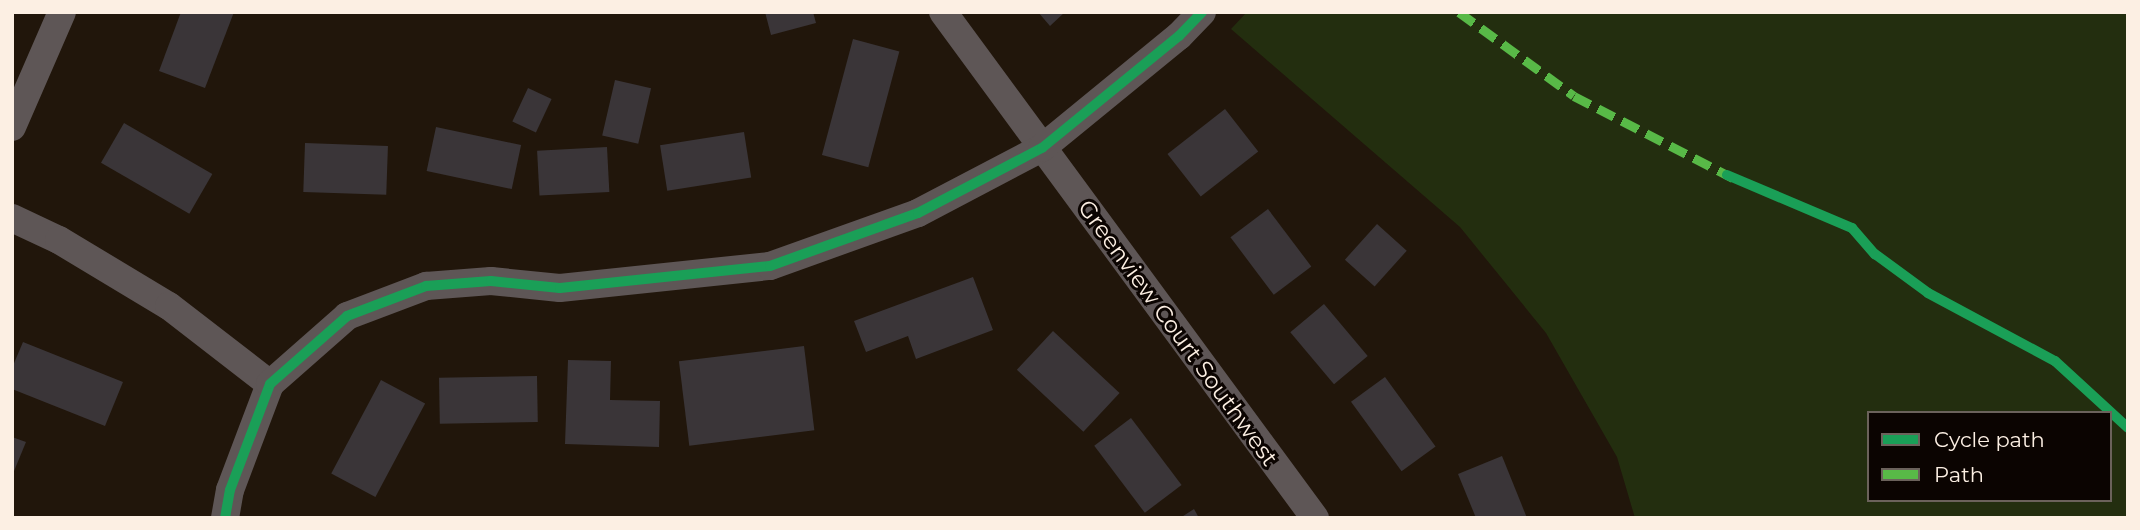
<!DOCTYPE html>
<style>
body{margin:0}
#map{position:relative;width:2140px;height:530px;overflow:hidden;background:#21160b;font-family:Montserrat,sans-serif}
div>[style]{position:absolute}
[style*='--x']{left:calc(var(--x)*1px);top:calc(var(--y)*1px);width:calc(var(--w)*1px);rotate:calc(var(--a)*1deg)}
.green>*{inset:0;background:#232e0f}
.building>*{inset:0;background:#3a3538;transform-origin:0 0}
.street>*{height:28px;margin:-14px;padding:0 14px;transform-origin:14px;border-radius:14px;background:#5e5656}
.quiet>*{height:9px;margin-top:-4.5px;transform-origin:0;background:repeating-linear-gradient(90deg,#58b947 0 18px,transparent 0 27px)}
.cycleway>*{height:10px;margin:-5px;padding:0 5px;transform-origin:5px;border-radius:5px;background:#1a9f57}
span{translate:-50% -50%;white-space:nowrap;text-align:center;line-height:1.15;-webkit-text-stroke:6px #0b0401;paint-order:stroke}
.street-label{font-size:23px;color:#fcefe3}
.frame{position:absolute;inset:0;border:14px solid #fcefe3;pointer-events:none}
.legend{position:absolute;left:1867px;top:411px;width:245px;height:91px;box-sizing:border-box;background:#0b0401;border:2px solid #6b625b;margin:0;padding:9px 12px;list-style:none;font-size:21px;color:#fcefe3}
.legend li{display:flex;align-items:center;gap:14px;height:35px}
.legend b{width:35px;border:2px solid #6b625b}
</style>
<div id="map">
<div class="green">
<div style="clip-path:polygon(evenodd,1247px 12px,2128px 12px,2128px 518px,1635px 518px,1617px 457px,1546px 333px,1460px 227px,1231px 29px,1247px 12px,1869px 413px,2110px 413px,2110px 500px,1869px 500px,1869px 413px)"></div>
</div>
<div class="building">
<div style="clip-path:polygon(181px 12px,234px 12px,205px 88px,159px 71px)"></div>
<div style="clip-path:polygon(765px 12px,813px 12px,816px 23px,771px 35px)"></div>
<div style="clip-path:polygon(1038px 12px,1065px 12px,1050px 26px)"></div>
<div style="left:853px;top:39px;width:48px;height:120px;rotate:15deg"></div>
<div style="left:615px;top:80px;width:37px;height:57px;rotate:13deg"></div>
<div style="left:528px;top:88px;width:26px;height:37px;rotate:25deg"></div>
<div style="left:1225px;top:109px;width:54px;height:73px;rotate:52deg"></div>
<div style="left:124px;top:123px;width:102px;height:46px;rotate:30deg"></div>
<div style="left:436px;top:127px;width:87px;height:45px;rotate:12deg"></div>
<div style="left:744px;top:132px;width:46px;height:85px;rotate:81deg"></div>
<div style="left:305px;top:143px;width:83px;height:49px;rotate:2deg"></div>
<div style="left:607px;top:147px;width:45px;height:70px;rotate:87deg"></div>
<div style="left:1268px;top:209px;width:72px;height:47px;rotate:53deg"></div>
<div style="left:1377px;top:224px;width:40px;height:48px;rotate:42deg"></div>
<div style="clip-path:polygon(973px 277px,993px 330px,916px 359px,908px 336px,866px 352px,854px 321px)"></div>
<div style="left:1324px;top:304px;width:68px;height:44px;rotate:50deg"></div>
<div style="left:1053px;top:331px;width:91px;height:53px;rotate:43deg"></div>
<div style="clip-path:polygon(23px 342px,123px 382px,105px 426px,12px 389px,12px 368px)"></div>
<div style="left:804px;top:346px;width:85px;height:126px;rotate:83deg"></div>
<div style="clip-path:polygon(568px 360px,611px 361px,610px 400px,660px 401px,659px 447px,565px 444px)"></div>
<div style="left:537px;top:376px;width:46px;height:98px;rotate:89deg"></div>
<div style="left:1385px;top:377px;width:86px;height:42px;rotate:54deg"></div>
<div style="left:381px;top:380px;width:50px;height:106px;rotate:28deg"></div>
<div style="left:1131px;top:418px;width:84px;height:46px;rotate:53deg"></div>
<div style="clip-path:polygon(12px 437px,26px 442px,12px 476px)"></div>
<div style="clip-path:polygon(1502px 456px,1527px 518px,1476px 518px,1458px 474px)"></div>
<div style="clip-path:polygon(1194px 509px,1199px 518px,1180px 518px)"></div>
</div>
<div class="street">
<div style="--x:943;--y:12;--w:628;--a:53.68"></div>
<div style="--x:12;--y:127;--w:125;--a:-66.5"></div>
<div style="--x:12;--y:218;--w:52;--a:25.1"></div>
<div style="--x:59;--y:240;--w:128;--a:31"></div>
<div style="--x:169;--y:306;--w:128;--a:37.7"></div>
<div style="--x:225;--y:518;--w:28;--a:-80"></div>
<div style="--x:230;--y:490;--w:113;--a:-69.3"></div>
<div style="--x:270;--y:384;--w:103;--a:-41.4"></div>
<div style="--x:347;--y:316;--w:85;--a:-20.8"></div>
<div style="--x:426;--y:286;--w:65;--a:-4.4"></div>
<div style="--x:491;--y:281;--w:69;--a:5.8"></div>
<div style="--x:560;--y:288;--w:211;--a:-6"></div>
<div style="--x:770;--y:266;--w:157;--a:-19.7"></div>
<div style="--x:918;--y:213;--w:140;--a:-27.7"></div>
<div style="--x:1042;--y:148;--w:177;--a:-39.3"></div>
<div style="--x:1179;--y:36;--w:33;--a:-46"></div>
</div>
<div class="quiet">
<div style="--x:1459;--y:12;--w:142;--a:36.1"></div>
<div style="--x:1574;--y:96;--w:179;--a:27.3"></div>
</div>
<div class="cycleway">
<div style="--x:1727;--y:175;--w:136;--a:23"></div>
<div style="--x:1852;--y:228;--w:35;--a:49"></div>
<div style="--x:1875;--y:254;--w:66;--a:36.3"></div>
<div style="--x:1928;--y:293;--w:144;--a:28.2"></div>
<div style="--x:2055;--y:361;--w:99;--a:42.5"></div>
<div style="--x:225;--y:518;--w:28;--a:-80"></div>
<div style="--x:230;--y:490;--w:113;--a:-69.3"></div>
<div style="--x:270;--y:384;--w:103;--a:-41.4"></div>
<div style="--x:347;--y:316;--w:85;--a:-20.8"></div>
<div style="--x:426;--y:286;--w:65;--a:-4.4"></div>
<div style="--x:491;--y:281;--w:69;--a:5.8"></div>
<div style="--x:560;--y:288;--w:211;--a:-6"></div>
<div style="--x:770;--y:266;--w:157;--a:-19.7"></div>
<div style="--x:918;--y:213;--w:140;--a:-27.7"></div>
<div style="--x:1042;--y:148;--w:177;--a:-39.3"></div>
<div style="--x:1179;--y:36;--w:33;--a:-46"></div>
</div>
<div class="street-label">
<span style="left:1178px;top:333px;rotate:54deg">Greenview Court Southwest</span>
</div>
<div class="frame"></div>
<ul class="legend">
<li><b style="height:9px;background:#1a9f57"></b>Cycle path</li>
<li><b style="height:9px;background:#58b947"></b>Path</li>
</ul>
</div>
